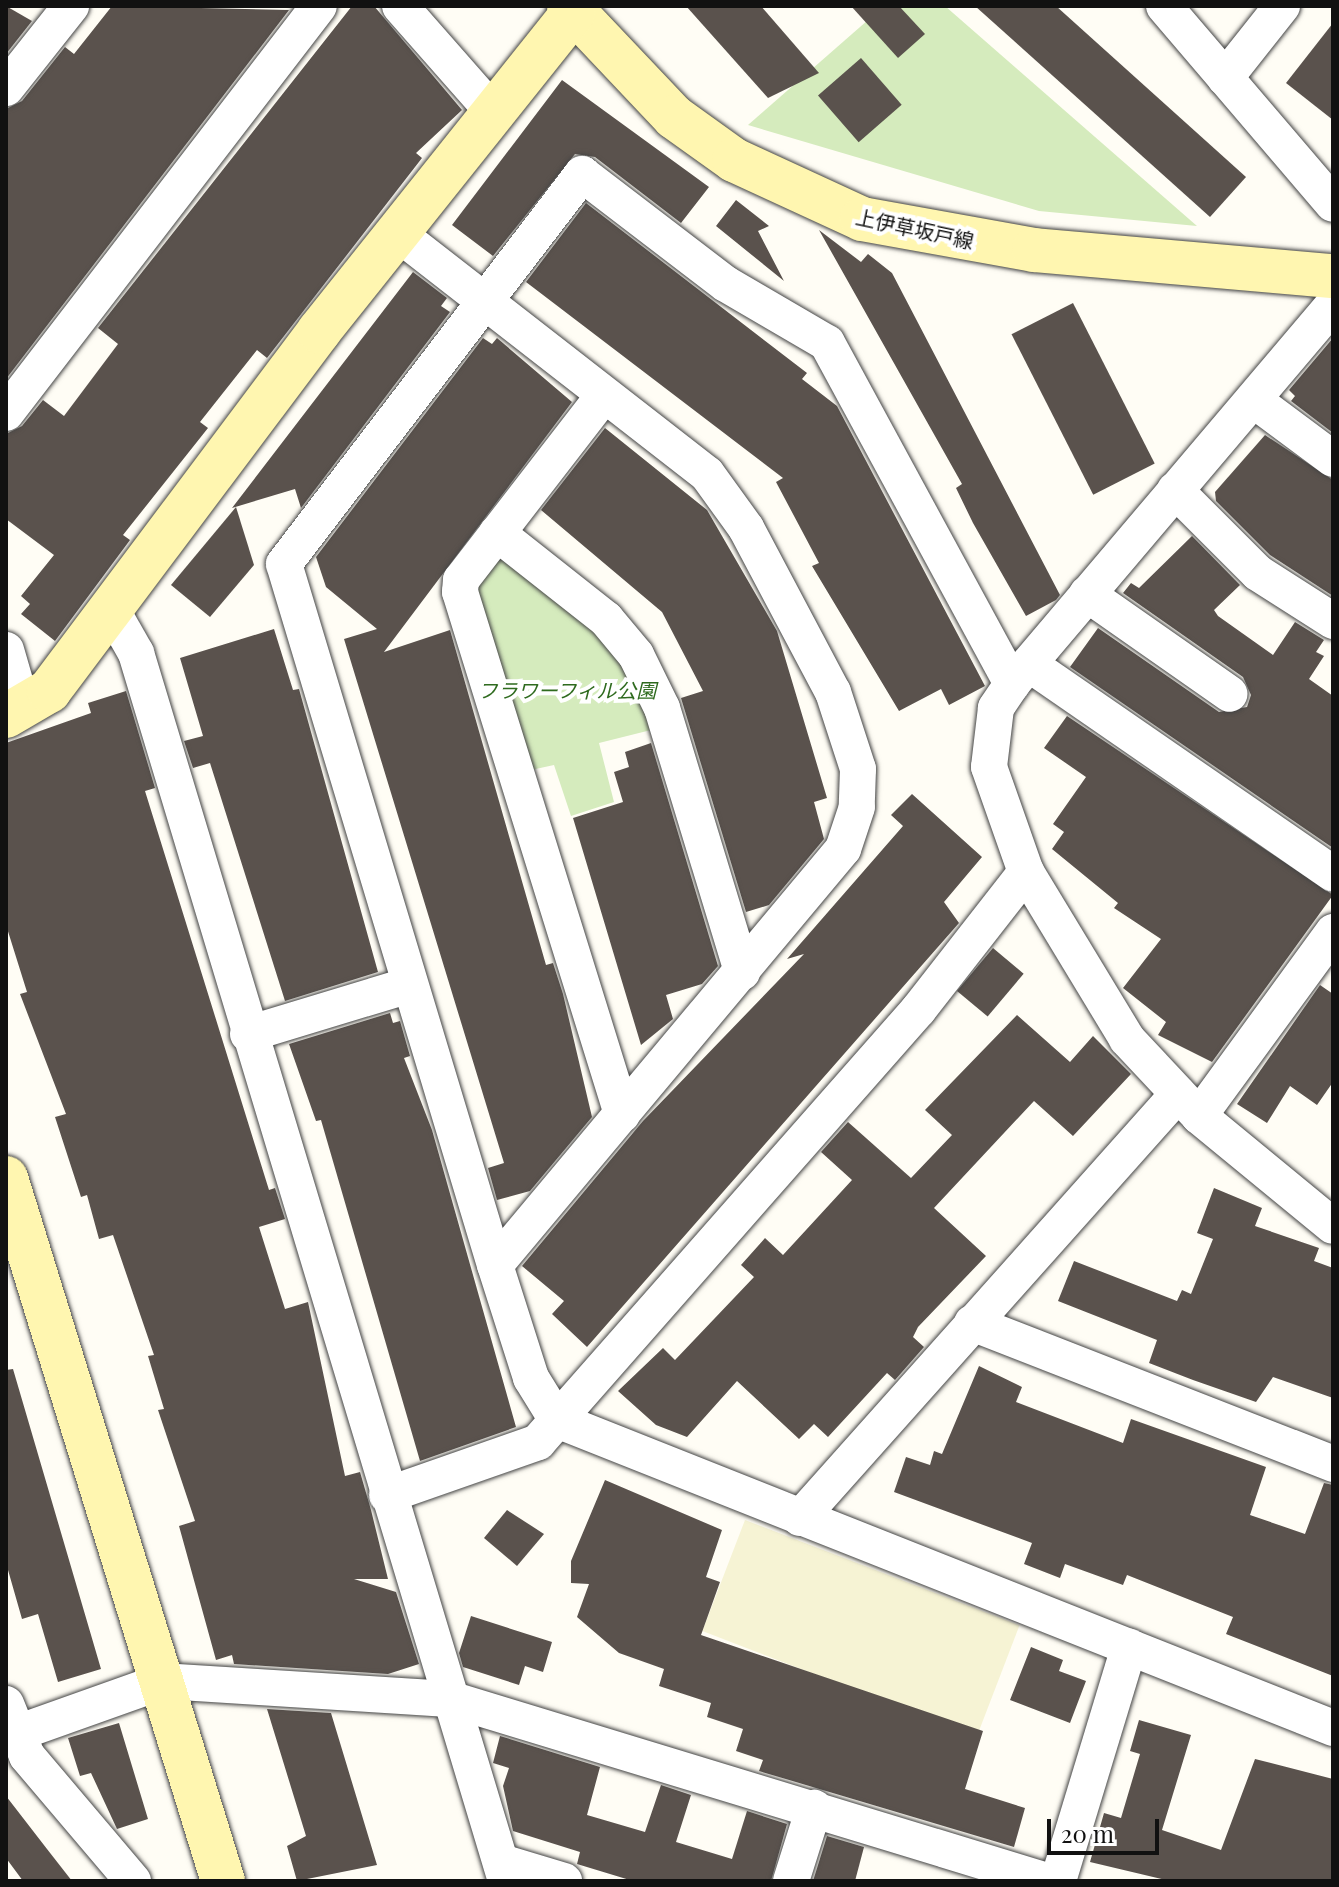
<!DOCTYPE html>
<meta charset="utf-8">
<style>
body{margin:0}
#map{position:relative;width:1339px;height:1887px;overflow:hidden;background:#fffdf5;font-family:"Playfair Display","Noto Sans JP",serif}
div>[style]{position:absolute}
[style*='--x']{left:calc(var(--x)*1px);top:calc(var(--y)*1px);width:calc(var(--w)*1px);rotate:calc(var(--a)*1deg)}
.farmland>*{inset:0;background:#f6f3d4;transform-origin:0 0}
.green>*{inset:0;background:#d5ebbd}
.building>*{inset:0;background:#5a524d;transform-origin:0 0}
.roads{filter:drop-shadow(0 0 2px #444) drop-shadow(0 0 2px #444)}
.street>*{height:36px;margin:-18px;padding:0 18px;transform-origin:18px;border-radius:18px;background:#fff}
.secondary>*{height:44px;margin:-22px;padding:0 22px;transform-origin:22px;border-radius:22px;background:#fff6b0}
span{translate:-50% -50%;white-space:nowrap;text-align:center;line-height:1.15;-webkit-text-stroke:8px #fff;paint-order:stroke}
.street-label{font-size:20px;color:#111}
.park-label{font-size:20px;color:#2f6b1f;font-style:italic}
.frame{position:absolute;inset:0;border:8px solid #111;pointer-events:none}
.scale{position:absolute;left:1047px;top:1819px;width:112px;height:36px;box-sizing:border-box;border:4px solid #111;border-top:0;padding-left:10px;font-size:24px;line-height:28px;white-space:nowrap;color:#111;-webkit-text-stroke:6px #fff;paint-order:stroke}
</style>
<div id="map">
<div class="farmland">
<div style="left:745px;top:1520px;width:294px;height:119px;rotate:21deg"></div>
</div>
<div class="green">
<div style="clip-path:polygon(884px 6px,945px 6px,1197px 226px,1039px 211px,748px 125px)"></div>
<div style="clip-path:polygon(509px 558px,598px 626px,627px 664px,655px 729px,599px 743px,614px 802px,571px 816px,554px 765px,531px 770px,476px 601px,478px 577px,491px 561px)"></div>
</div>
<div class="building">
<div style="clip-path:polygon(6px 6px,32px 21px,6px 54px)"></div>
<div style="clip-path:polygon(112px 6px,289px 10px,6px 379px,6px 109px,22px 101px,65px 47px,74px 54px)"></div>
<div style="clip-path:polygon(352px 6px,374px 6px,462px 110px,416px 153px,422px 158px,267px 358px,257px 350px,200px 422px,208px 428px,123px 535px,130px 540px,55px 641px,21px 614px,30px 604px,21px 596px,54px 555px,6px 519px,6px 434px,22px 426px,43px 400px,64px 416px,118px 344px,98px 328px)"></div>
<div style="clip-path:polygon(686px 6px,761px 6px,819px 73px,768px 98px)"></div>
<div style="clip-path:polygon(851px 6px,899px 6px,925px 34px,898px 58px)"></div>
<div style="clip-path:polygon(975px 6px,1056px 6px,1246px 177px,1210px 217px)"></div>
<div style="clip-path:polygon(1333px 23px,1333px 120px,1286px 83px)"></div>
<div style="left:861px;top:58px;width:62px;height:57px;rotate:49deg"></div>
<div style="clip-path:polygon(562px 80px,709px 187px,681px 223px,595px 157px,575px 154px,493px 256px,452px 225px)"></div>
<div style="clip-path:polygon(736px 200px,769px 226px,758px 231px,784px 281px,716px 226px)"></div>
<div style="clip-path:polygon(586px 203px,807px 373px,802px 379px,837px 406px,985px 686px,949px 705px,941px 689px,899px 711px,812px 566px,819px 563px,776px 482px,783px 478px,526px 282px)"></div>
<div style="clip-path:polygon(819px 230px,861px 262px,868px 254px,892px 273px,1060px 595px,1056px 600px,1026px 616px,973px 523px,956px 488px,962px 484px)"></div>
<div style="clip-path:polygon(413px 272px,447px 298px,441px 306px,450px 312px,301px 508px,295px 489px,232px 508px)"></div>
<div style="left:1073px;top:303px;width:180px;height:69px;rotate:63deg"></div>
<div style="clip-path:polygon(483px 338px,492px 344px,497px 338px,572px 402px,384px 652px,450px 630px,546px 965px,553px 963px,563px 994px,592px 1117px,530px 1191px,497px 1200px,488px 1168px,504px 1163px,344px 639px,377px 629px,326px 587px,316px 557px)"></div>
<div style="clip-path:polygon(1333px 338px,1333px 433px,1291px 401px,1295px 396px,1289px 390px)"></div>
<div style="clip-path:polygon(605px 428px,707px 510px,777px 631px,827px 798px,814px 802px,824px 839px,769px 905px,746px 912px,681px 698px,703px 691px,662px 612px,541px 510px)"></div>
<div style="clip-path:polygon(1265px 435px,1333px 480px,1333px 596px,1270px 555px,1216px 501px,1215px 492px)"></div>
<div style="clip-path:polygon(236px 507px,254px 565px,210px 617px,171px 585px)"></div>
<div style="clip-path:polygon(1192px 536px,1240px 585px,1214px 610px,1218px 616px,1273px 655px,1295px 622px,1324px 640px,1316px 652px,1324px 656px,1309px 679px,1333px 696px,1333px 848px,1070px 667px,1098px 628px,1219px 712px,1247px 707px,1251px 695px,1243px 677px,1123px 593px,1131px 583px,1139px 588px)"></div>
<div style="clip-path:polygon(274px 629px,293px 690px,299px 689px,378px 972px,285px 1001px,210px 763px,193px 768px,184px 741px,203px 736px,180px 658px)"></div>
<div style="clip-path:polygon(126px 691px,155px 788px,145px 791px,269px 1190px,275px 1188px,285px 1219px,259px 1227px,285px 1309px,308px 1302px,345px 1476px,360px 1472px,371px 1510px,388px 1579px,354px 1579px,396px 1592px,419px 1664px,388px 1674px,234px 1664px,232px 1655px,216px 1660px,179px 1526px,195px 1521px,158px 1410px,164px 1409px,148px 1356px,154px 1355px,113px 1235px,99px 1239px,87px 1195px,81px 1197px,55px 1117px,66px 1114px,20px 994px,27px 992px,6px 925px,6px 743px,91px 713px,88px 703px)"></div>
<div style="clip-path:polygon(1067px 716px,1333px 895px,1212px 1062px,1158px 1035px,1166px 1022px,1123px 988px,1161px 939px,1114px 908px,1118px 903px,1052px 849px,1064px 832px,1053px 824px,1086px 777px,1044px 748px)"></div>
<div style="clip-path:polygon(651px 743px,718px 966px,702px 984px,666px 995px,673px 1019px,641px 1045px,573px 818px,623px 802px,614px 772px,629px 767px,625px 752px)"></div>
<div style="clip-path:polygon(912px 794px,982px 857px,944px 902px,959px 923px,587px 1347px,552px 1314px,564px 1301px,522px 1266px,643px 1121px,804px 954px,787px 959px,903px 826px,891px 815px)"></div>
<div style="left:993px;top:948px;width:40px;height:56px;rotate:40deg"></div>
<div style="clip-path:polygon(1320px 985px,1333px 994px,1333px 1082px,1317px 1105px,1290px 1086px,1267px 1123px,1237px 1104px)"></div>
<div style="clip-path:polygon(390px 1013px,393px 1023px,400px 1021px,410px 1056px,404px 1058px,432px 1130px,516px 1427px,420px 1461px,321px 1120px,316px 1121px,289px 1044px)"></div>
<div style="clip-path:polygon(1017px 1015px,1070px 1062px,1093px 1036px,1131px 1074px,1073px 1136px,1034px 1101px,934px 1208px,986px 1256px,918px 1327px,913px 1337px,924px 1347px,895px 1380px,887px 1373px,828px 1437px,814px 1424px,799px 1439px,737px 1381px,687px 1437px,656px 1425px,618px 1391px,663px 1348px,675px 1360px,754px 1277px,741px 1265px,765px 1238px,783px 1255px,852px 1180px,821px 1152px,848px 1122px,911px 1178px,952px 1135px,925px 1110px)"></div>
<div style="clip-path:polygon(1214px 1188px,1262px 1208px,1255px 1226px,1319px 1248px,1314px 1261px,1333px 1268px,1333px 1398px,1273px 1377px,1256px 1402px,1193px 1380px,1149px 1363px,1157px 1340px,1058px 1301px,1074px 1261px,1177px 1301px,1182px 1290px,1191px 1294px,1213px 1239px,1197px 1233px)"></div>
<div style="clip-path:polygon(979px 1366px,1022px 1387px,1016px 1402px,1123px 1443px,1131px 1419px,1266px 1467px,1250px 1515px,1305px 1534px,1324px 1483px,1333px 1485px,1333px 1676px,1226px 1634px,1233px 1617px,1127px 1575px,1123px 1585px,1065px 1564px,1060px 1578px,1024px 1564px,1032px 1543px,894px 1492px,906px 1457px,930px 1465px,934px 1451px,942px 1454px)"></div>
<div style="clip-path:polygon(13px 1369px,101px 1669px,58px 1682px,38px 1614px,22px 1619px,6px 1563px,6px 1370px)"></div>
<div style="clip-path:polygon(605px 1480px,722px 1530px,706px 1577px,720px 1582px,701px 1635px,983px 1731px,965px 1789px,1025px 1808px,1014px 1847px,759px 1771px,763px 1760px,736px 1751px,743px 1729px,707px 1717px,711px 1703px,659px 1686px,664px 1669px,619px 1653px,577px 1617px,589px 1584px,571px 1583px,571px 1561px)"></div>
<div style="clip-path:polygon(507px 1510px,544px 1534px,517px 1566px,484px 1538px)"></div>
<div style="clip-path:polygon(471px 1616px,552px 1642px,543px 1672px,525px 1666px,519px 1685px,463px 1667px,459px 1653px)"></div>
<div style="clip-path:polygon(1031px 1647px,1063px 1660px,1059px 1671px,1086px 1681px,1070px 1723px,1010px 1700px)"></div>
<div style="clip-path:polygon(267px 1709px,331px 1713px,377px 1865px,297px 1881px,287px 1846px,306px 1836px)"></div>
<div style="clip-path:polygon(1139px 1720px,1191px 1735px,1162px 1830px,1221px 1850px,1255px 1759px,1333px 1779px,1333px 1881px,1170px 1881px,1090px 1862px,1104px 1813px,1121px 1818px,1140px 1754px,1130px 1751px)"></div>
<div style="clip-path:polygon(119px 1723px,148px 1819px,117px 1829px,91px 1773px,80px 1776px,68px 1738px)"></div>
<div style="clip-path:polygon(500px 1736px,600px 1767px,587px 1815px,645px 1832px,661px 1785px,691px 1795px,676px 1842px,732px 1859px,747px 1811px,787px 1824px,771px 1881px,633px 1881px,577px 1864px,580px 1852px,513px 1831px,503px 1786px,509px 1768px,493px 1763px)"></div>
<div style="clip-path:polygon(6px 1796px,47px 1849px,72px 1881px,23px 1881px,6px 1858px)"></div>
<div style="clip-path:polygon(827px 1836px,864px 1847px,855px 1881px,813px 1881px)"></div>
</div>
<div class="roads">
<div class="street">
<div style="--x:400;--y:6;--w:141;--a:48.7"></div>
<div style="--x:1164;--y:6;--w:260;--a:49.5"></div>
<div style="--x:1225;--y:78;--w:92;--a:-51.6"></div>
<div style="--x:6;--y:88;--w:105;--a:-51.6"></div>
<div style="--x:396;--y:232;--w:394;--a:37.9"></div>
<div style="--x:707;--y:474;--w:67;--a:54.2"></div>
<div style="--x:746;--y:528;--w:186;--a:62.1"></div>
<div style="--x:833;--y:692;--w:81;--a:72"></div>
<div style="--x:858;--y:769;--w:38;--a:92"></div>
<div style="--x:857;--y:807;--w:44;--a:108.4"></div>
<div style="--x:843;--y:849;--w:542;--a:129.91"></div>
<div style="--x:495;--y:1265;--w:119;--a:72.3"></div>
<div style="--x:531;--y:1378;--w:49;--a:58.2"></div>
<div style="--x:557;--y:1420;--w:835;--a:21.65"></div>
<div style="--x:1333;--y:305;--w:497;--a:130.3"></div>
<div style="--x:1012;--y:684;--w:29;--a:124"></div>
<div style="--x:996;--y:708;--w:59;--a:96.8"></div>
<div style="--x:989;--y:767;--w:111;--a:70.6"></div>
<div style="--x:1026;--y:872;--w:195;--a:58.8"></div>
<div style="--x:1127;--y:1039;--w:105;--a:46.9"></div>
<div style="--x:1199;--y:1116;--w:173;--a:39.4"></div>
<div style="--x:604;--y:395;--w:234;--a:127.7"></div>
<div style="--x:461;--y:580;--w:12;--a:95"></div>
<div style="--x:460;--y:592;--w:547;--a:72.76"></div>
<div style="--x:1255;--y:401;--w:97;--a:36.6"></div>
<div style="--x:6;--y:413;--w:513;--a:-52.44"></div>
<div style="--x:1175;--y:490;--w:117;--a:45"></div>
<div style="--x:1258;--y:573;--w:89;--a:32.6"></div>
<div style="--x:497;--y:533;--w:139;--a:38.3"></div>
<div style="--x:606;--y:619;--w:47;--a:50.2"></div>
<div style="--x:636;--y:655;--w:59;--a:63.9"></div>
<div style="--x:662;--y:708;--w:276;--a:73.1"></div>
<div style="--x:1087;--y:594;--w:174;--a:35"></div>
<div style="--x:111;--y:609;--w:51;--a:60.4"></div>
<div style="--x:136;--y:653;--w:1283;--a:73.23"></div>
<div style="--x:6;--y:650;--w:61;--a:73.9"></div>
<div style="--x:1029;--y:664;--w:369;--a:34.6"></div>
<div style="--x:248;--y:1034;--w:168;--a:-16.9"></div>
<div style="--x:1199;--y:1116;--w:228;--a:-53.9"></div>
<div style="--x:495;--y:1265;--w:732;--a:-106.75"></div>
<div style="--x:284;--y:564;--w:491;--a:-52.6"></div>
<div style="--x:582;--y:174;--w:181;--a:37.4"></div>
<div style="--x:726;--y:284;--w:117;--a:30.3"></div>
<div style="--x:827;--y:343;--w:388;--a:61.5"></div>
<div style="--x:972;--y:1323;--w:388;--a:21.3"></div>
<div style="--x:387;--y:1495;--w:160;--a:-19.3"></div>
<div style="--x:538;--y:1442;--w:577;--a:-48.66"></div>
<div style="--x:919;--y:1009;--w:174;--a:-52"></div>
<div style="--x:800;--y:1518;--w:568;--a:-48.28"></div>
<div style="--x:6;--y:1704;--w:56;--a:68"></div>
<div style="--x:27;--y:1756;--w:164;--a:49.7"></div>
<div style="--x:6;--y:1737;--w:167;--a:-19.6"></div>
<div style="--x:163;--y:1681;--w:288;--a:3.6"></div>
<div style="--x:450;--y:1699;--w:624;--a:16.95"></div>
<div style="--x:501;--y:1862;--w:66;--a:16.8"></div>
<div style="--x:791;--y:1881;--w:77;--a:-72.5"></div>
<div style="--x:1058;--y:1881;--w:245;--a:-73.1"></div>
</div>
<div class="secondary">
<div style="--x:569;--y:6;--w:153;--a:46.6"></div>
<div style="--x:674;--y:117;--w:74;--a:35.6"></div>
<div style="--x:734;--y:160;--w:141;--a:24.7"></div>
<div style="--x:862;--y:219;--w:175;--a:10.2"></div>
<div style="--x:1034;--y:250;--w:300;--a:5"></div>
<div style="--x:6;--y:716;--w:50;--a:-30.2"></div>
<div style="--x:49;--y:691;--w:450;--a:-53.1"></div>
<div style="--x:319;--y:331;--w:408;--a:-51.4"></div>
<div style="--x:6;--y:1178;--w:736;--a:72.85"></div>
</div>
</div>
<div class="street-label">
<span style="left:915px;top:228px;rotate:12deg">上伊草坂戸線</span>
</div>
<div class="park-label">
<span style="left:567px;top:689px">フラワーフィル公園</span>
</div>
<div class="frame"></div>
<div class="scale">20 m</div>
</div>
